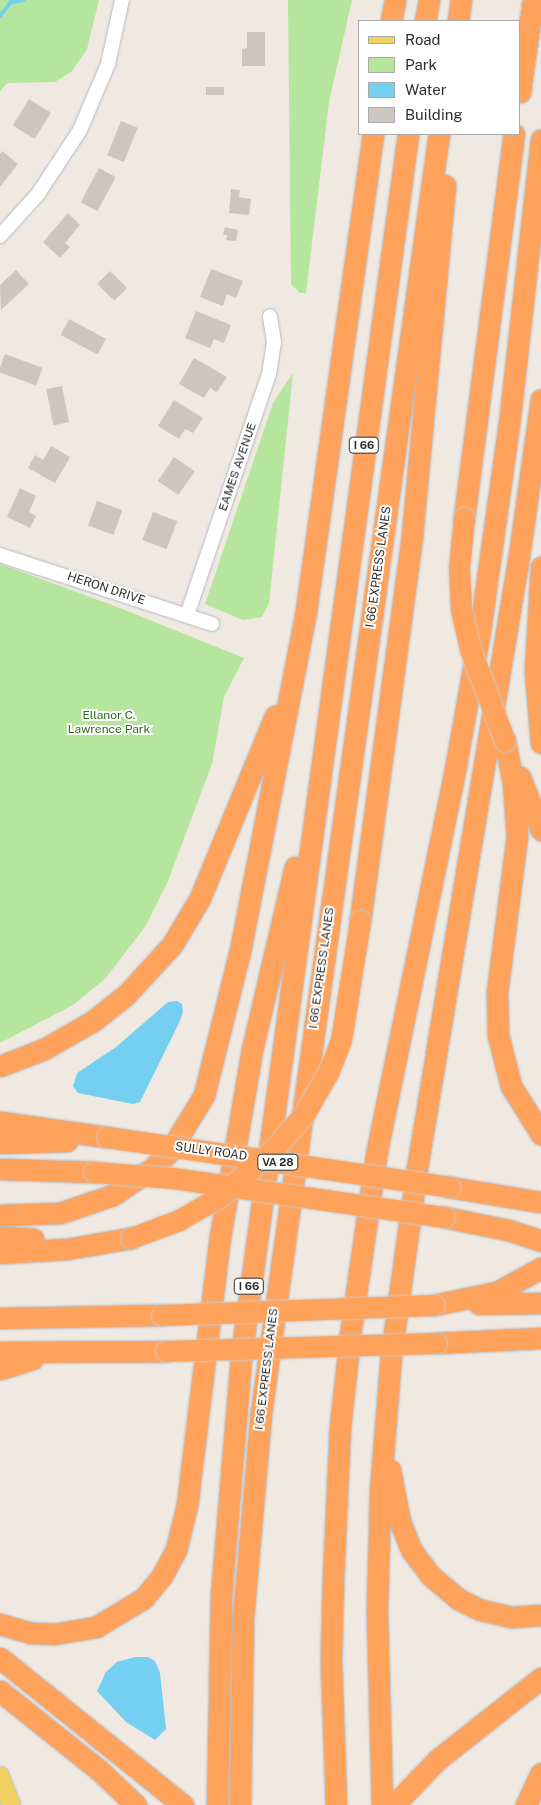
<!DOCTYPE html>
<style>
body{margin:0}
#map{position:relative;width:541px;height:1805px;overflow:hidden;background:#efe9e1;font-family:"Public Sans",sans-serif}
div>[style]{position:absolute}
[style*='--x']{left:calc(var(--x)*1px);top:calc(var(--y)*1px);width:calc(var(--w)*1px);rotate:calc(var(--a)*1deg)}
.green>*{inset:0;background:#b6e59e}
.water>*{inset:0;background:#75cff0}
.stream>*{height:4px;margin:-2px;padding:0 2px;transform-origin:2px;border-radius:2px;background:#75cff0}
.building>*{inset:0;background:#cbc7bf;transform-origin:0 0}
.roads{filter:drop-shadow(0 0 1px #b4b7c1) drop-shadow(0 0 1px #b4b7c1)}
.minor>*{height:14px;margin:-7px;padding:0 7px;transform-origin:7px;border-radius:7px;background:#fff}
.major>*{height:18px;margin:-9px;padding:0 9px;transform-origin:9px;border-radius:9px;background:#f2d163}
.highway>*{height:21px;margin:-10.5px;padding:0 10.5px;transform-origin:10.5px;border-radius:10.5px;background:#ffa35c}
.bridges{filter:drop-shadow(0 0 1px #c9c9c9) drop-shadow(0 0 1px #c9c9c9)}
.highway-bridge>*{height:21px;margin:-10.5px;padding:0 10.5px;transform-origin:10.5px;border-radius:10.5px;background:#ffa35c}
span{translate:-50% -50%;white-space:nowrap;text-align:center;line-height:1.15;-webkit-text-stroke:4px #fff;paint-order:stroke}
.shield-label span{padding:1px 4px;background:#fff;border:1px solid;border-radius:4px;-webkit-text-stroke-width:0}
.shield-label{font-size:11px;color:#2e2e2e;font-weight:700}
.street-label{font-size:12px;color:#2e2e2e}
.park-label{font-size:12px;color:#2c6e1b}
.legend{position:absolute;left:358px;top:20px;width:162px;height:115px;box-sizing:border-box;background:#fff;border:1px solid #ababab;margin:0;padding:6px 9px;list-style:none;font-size:15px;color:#2e2e2e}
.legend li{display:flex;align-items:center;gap:10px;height:25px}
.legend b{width:25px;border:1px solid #ababab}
</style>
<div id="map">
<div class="green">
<div style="clip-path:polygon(0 0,99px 0,87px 49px,72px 71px,55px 82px,7px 83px,0 91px)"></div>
<div style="clip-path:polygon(288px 0,352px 0,329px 102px,306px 293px,300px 293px,291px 284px)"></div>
<div style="clip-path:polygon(293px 373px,269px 603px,262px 617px,243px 620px,205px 604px,273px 403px)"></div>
<div style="clip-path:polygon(0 564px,115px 606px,244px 658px,224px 697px,212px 764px,168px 881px,145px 927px,105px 979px,73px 1005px,0 1043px)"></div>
</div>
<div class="water">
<div style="clip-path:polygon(177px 1001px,182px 1004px,183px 1012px,179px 1023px,140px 1102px,133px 1104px,78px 1093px,73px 1086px,77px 1073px,116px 1047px,168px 1002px)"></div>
<div style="clip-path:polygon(135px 1657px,148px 1657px,155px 1661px,160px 1673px,166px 1729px,155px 1740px,126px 1722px,97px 1691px,106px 1672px,117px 1662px)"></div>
</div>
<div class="stream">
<div style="--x:0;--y:16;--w:18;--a:-52"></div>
<div style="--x:11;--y:2;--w:13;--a:-9"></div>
</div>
<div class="building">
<div style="clip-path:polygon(247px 32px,265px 32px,265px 66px,242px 66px,242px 49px,247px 48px)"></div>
<div style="left:206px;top:87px;width:18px;height:8px"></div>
<div style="left:29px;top:99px;width:26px;height:31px;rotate:32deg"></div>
<div style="left:121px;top:121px;width:18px;height:37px;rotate:22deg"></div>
<div style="clip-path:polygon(2px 151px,18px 164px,0 187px,0 154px)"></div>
<div style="left:99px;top:168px;width:19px;height:39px;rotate:28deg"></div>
<div style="clip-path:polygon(231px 189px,240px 190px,239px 197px,251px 199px,249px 215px,229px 213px)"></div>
<div style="clip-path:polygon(68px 213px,80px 225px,65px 243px,70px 247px,60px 258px,43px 242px)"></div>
<div style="clip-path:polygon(225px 227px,238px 230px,236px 241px,226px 240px,227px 235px,223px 235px)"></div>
<div style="clip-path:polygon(211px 269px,243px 281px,236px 298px,227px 294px,223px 306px,200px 297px)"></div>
<div style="clip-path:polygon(16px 270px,29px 284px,1px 310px,0 285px)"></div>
<div style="left:110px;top:271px;width:24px;height:18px;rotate:45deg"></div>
<div style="clip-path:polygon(196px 311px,231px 325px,224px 343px,214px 339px,210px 348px,185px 338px)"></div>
<div style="left:69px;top:319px;width:42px;height:18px;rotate:28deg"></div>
<div style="left:5px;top:354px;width:40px;height:19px;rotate:20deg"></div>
<div style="clip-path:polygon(194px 358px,227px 377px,217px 392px,210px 388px,204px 398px,179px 384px)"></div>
<div style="left:62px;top:386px;width:37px;height:16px;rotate:79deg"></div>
<div style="clip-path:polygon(174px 400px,203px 418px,193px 433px,185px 429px,179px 439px,158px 426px)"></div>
<div style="clip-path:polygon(51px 446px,70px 457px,55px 483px,28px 468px,35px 455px,43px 460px)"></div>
<div style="left:174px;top:457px;width:25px;height:29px;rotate:34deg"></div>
<div style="clip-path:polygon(20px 488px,36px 496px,29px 512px,36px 516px,30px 528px,7px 517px)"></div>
<div style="left:97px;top:501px;width:27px;height:26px;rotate:20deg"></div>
<div style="left:153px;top:512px;width:26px;height:30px;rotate:21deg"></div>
</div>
<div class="roads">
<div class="minor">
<div style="--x:0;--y:236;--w:57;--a:-47.9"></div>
<div style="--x:38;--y:194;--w:77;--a:-56.7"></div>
<div style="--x:80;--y:130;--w:72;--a:-67"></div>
<div style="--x:108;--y:64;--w:66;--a:-77.7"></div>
<div style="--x:0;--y:555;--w:223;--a:18"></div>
<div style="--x:187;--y:615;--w:255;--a:-71.2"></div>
<div style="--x:269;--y:374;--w:32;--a:-81"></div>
<div style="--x:274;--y:342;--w:26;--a:-99"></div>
</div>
<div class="major">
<div style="--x:0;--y:1776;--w:31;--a:69"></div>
</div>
<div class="highway">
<div style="--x:391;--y:21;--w:21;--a:-79"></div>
<div style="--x:425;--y:21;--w:21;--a:-79"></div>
<div style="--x:458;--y:21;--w:21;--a:-82"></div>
<div style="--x:520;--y:92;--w:93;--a:-82"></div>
<div style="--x:464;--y:518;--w:387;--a:-82.6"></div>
<div style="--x:541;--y:567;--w:104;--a:93.3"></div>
<div style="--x:535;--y:671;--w:72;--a:85.2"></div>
<div style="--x:505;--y:741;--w:43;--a:79.2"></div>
<div style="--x:513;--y:783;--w:53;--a:85.7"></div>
<div style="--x:517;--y:836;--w:158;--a:97.3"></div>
<div style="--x:497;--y:993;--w:42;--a:88.6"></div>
<div style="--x:498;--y:1035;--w:53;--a:75.7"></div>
<div style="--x:511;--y:1086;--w:57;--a:58"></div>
<div style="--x:520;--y:777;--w:57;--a:68.4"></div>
<div style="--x:360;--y:921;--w:389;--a:-82.3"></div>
<div style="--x:412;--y:535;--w:351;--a:-84.6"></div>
<div style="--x:0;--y:1066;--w:47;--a:-21.1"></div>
<div style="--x:44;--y:1049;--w:56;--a:-29.7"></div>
<div style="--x:93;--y:1021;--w:42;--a:-38.2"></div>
<div style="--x:126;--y:995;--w:68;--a:-47.4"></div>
<div style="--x:172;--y:945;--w:55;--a:-59.2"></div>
<div style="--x:200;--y:898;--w:197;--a:-67.6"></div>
<div style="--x:0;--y:1122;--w:108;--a:8"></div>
<div style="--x:0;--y:1143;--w:67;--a:-1.7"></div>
<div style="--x:0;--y:1169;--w:94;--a:1.8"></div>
<div style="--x:449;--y:1187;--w:93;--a:9.3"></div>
<div style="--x:0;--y:1215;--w:60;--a:-1.9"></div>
<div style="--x:60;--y:1213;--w:56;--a:-18.8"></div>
<div style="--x:113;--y:1195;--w:48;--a:-34"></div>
<div style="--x:153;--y:1168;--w:24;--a:-45"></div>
<div style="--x:170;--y:1151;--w:66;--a:-58.7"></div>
<div style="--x:204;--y:1095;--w:148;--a:-76"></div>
<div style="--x:240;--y:951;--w:346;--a:-79"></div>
<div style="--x:306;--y:611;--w:482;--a:-82"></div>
<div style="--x:444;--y:1217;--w:65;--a:11.5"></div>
<div style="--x:508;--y:1230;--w:35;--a:18"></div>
<div style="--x:0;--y:1237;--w:33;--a:3"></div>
<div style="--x:0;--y:1253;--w:67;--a:-3.4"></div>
<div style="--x:67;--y:1249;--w:65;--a:-9.8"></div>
<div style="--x:479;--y:1304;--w:62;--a:-0.9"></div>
<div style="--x:434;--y:1305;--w:64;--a:-11.7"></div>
<div style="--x:497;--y:1292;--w:50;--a:-28.6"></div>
<div style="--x:0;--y:1318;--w:162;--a:-1.1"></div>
<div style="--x:436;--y:1343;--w:105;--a:-2.7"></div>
<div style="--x:0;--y:1352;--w:166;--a:-0.3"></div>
<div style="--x:0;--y:1369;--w:34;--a:-17"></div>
<div style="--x:390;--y:1470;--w:53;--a:79.1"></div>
<div style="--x:400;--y:1522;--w:31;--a:68"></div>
<div style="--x:412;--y:1551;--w:31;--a:53"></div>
<div style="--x:431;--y:1576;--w:35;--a:40"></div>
<div style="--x:458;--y:1599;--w:25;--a:26"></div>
<div style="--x:481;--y:1610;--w:32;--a:13"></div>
<div style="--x:512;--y:1617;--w:29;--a:-4"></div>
<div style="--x:0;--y:1624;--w:32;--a:16"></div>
<div style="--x:31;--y:1633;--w:23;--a:2"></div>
<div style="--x:54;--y:1634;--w:43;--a:-9.5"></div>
<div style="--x:96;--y:1627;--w:56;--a:-31.1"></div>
<div style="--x:144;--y:1598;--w:28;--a:-51"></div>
<div style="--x:162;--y:1576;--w:30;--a:-62"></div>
<div style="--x:176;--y:1550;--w:46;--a:-76.3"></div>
<div style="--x:187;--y:1505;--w:270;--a:-83"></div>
<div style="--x:220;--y:1237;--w:190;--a:-80.3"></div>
<div style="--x:252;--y:1050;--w:188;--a:-76.8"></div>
<div style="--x:0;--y:1658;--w:235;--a:38.8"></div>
<div style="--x:0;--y:1691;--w:127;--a:38.6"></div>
<div style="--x:99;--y:1770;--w:51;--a:43.4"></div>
<div style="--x:217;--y:1805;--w:209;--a:-88.9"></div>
<div style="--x:221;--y:1596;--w:240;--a:-85.2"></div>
<div style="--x:241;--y:1357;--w:1234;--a:-82.22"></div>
<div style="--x:240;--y:1805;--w:187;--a:-89.1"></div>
<div style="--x:243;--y:1618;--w:206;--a:-85"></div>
<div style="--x:261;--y:1413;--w:1291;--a:-82.08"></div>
<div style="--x:336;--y:1805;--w:145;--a:-92"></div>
<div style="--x:331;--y:1660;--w:80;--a:-88.6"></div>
<div style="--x:333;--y:1580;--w:153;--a:-87.4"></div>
<div style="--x:340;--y:1427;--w:100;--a:-83.7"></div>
<div style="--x:351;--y:1328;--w:180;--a:-81.7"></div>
<div style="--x:377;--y:1150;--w:394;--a:-78.4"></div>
<div style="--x:456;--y:764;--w:136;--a:-79.8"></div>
<div style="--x:480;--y:630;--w:216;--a:-82"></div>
<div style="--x:510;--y:416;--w:278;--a:-83.6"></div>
<div style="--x:382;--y:1805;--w:197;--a:-91.5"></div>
<div style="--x:377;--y:1608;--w:116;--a:-88.5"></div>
<div style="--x:380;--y:1492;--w:137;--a:-85.4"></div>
<div style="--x:391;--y:1355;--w:183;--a:-82.1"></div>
<div style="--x:416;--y:1174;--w:627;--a:-80.54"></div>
<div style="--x:519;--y:556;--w:158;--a:-82"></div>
<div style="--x:394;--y:1805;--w:62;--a:-46.3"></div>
<div style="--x:437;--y:1760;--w:132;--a:-38.3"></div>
<div style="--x:526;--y:1805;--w:35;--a:-65"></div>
</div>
</div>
<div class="bridges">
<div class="highway-bridge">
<div style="--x:464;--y:518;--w:49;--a:95.8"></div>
<div style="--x:459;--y:567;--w:43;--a:87.3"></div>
<div style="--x:461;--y:610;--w:40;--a:77"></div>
<div style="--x:470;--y:649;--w:98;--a:69.2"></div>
<div style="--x:107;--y:1137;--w:346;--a:8.3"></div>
<div style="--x:94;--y:1172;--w:79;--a:4.3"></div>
<div style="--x:173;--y:1178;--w:274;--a:8.2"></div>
<div style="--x:131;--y:1238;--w:51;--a:-20.6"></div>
<div style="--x:179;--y:1220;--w:46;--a:-29.9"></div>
<div style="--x:219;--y:1197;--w:72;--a:-41"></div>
<div style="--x:273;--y:1150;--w:49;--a:-49.1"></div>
<div style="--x:305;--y:1113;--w:48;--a:-60.3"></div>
<div style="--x:329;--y:1071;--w:33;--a:-69"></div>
<div style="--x:341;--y:1040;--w:121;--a:-80.9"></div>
<div style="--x:162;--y:1315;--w:272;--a:-2.1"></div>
<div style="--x:166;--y:1351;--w:270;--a:-1.7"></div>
</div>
</div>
<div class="shield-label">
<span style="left:364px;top:445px">I 66</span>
<span style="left:278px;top:1162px">VA 28</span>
<span style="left:249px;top:1286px">I 66</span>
</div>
<div class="street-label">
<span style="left:238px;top:467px;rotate:-71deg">EAMES AVENUE</span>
<span style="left:379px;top:567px;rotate:-82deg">I 66 EXPRESS LANES</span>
<span style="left:106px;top:589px;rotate:18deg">HERON DRIVE</span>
<span style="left:322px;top:968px;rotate:-82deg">I 66 EXPRESS LANES</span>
<span style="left:211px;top:1152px;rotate:8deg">SULLY ROAD</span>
<span style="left:267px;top:1369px;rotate:-83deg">I 66 EXPRESS LANES</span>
</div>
<div class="park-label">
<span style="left:109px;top:723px">Ellanor C.<br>Lawrence Park</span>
</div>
<ul class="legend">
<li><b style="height:6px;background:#f2d163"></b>Road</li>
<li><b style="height:14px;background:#b6e59e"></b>Park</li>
<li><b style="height:14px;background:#75cff0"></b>Water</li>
<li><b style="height:14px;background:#cbc7bf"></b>Building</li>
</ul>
</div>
